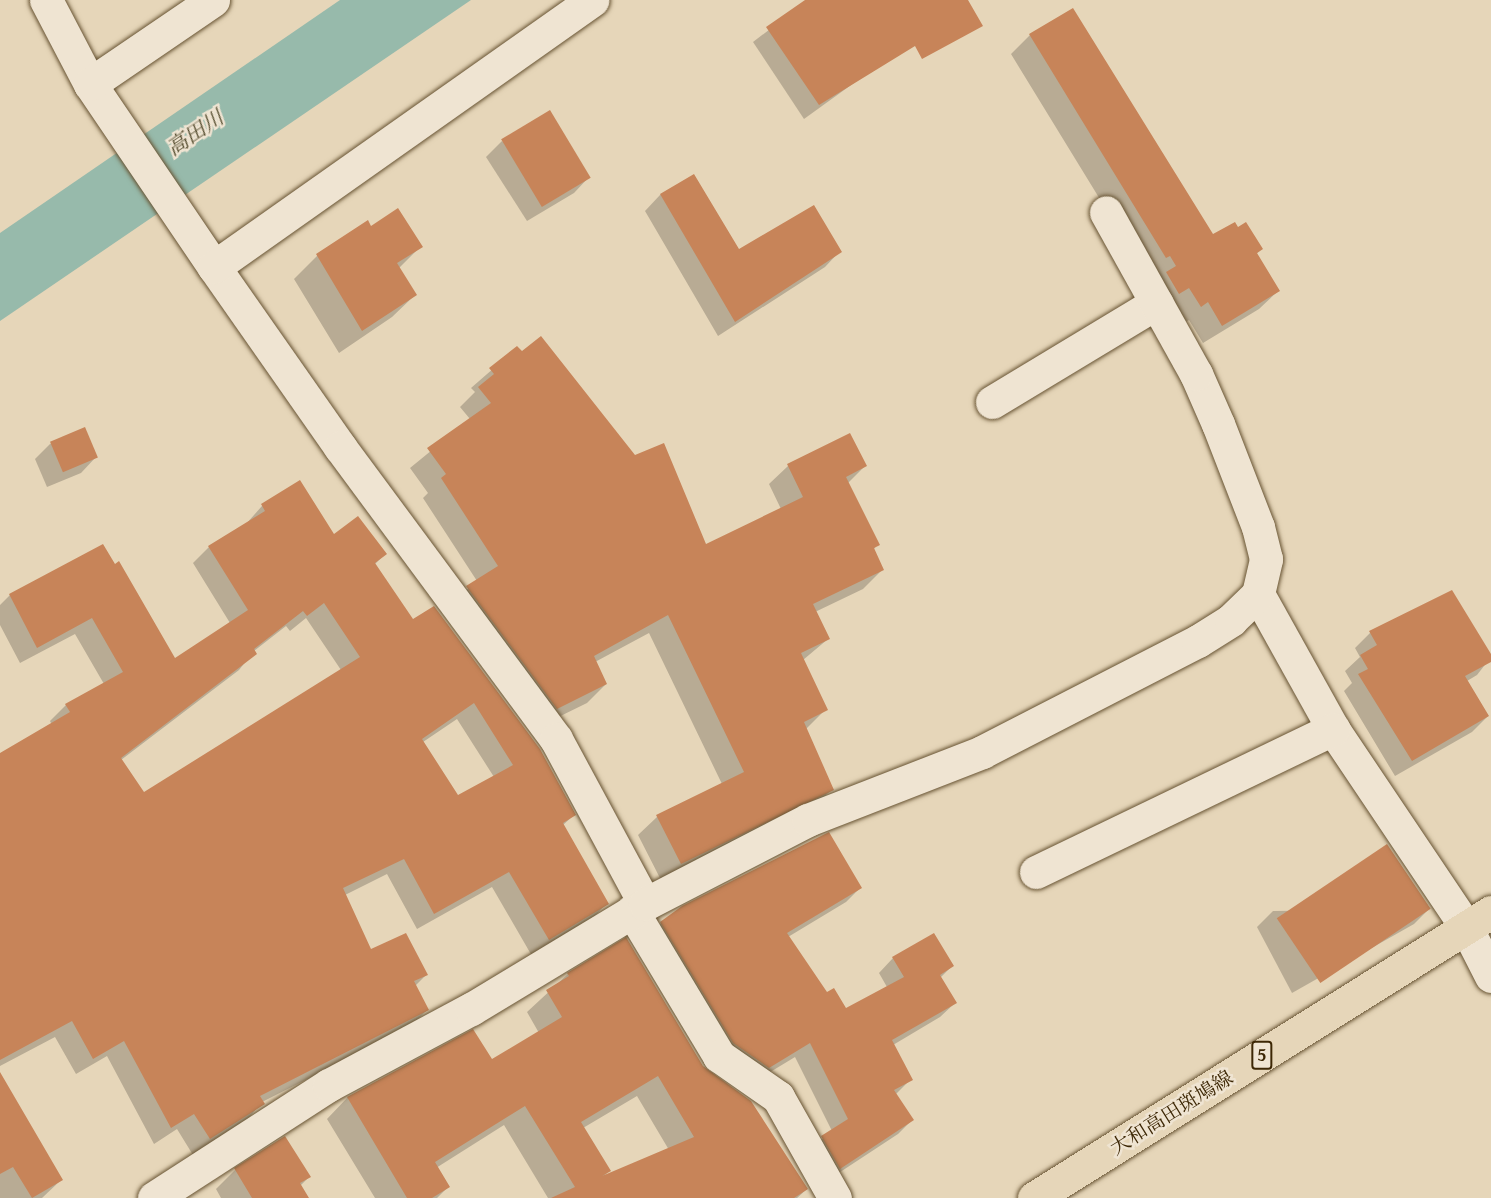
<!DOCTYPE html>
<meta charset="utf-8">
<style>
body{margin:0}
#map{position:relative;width:1491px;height:1198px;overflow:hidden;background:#e6d6b9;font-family:"Gentium Book Plus","Noto Serif JP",serif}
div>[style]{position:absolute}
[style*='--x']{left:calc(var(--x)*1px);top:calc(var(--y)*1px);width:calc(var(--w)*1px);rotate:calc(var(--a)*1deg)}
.water>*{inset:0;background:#97baab}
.shadow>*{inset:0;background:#0003}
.building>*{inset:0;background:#c78459;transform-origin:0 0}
.roads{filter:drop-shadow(0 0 2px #675332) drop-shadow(0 0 2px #675332)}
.minor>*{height:33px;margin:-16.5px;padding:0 16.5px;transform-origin:16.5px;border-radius:16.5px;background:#efe4d2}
.major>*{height:33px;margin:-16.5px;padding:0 16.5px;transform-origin:16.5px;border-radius:16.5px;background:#e6d6b9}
span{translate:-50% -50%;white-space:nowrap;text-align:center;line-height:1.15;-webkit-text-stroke:5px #efe4d2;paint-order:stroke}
.shield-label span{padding:2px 4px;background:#efe4d2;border:2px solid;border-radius:4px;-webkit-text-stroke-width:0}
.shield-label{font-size:18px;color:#3d2705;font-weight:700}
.street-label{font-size:20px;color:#3d2705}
.water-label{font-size:21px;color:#544c2e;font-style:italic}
</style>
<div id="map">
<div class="water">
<div style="clip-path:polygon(340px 0,471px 0,0 321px,0 233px)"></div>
</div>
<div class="shadow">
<div style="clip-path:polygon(808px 0,848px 0,876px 67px,804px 119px,753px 42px)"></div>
<div style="clip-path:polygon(1030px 35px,1213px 236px,1238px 229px,1262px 249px,1256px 254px,1278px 291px,1259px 309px,1203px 343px,1189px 320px,1181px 325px,1147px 276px,1011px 54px)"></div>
<div style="clip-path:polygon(502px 141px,589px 177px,574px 193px,527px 221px,486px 157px)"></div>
<div style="clip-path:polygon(694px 176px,739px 251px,840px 251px,825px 267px,718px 336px,645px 211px,660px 195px)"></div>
<div style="clip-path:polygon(371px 228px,421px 246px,398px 269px,415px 295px,392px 317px,339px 353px,294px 279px,317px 256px)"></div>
<div style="clip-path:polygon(517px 348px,706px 546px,781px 509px,769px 484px,788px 466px,849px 435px,865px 466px,848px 483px,878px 544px,873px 550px,882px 570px,863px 589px,815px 612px,828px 639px,803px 660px,826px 709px,806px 729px,832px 789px,813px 808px,662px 882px,638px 835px,657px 817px,722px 784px,649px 633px,595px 662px,606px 684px,587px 703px,538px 727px,448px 606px,477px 581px,423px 498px,428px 493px,410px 468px,470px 419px,460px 407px,475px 392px,471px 388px)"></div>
<div style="clip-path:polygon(84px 429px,96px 457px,81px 473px,47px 487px,35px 459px,50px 444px)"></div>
<div style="clip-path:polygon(evenodd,300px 482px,334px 536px,385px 554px,374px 565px,412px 621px,574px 815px,563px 825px,607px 903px,591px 920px,532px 956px,492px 887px,417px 929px,387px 874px,345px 895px,370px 951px,426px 975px,415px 986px,427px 1010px,410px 1027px,262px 1102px,247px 1120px,193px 1155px,177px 1129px,154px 1144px,107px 1056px,76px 1074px,55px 1037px,0 1066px,0 755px,52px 725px,50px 721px,66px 705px,104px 684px,75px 634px,20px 663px,0 625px,0 605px,10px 595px,102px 546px,174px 660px,230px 623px,193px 563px,209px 547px,246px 524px,262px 506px,300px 482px,306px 618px,341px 670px,144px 794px,121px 760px,239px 670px,254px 651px,286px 626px,290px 631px,306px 618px,300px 482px,457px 719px,494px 777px,458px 797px,423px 742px,457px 719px)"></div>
<div style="clip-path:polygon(1370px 633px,1491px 657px,1477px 675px,1467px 681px,1488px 716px,1472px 732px,1395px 776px,1344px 691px,1352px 683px,1345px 671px,1360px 657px,1355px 648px)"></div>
<div style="clip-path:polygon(860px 888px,846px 902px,788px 937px,826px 994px,845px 1010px,887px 987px,879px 973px,893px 958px,952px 966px,940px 978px,955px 1003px,940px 1017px,893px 1045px,911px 1079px,895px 1095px,912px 1120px,898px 1134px,825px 1182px,808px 1151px,832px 1131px,795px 1057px,754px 1082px,647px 937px,661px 923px)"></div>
<div style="clip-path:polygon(1429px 909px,1414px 924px,1292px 993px,1257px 927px,1273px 911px)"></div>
<div style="clip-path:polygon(evenodd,568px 974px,702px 1067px,807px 1189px,797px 1198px,548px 1198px,504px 1125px,436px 1168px,448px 1187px,437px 1198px,375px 1198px,327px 1119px,347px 1098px,473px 1031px,492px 1062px,539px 1033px,527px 1012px,568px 974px,637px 1096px,669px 1150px,602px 1178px,609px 1171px,583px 1128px,637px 1096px)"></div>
<div style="clip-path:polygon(0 1075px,61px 1180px,42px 1198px,0 1198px)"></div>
<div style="clip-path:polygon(235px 1170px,309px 1177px,300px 1186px,307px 1198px,221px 1198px,216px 1189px)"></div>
</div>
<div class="building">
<div style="clip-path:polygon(805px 0,968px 0,983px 26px,922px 59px,915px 46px,819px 105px,766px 27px)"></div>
<div style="clip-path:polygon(1073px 8px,1213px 234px,1235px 222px,1238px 227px,1246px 222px,1263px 249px,1257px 253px,1280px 291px,1222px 326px,1208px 302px,1201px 307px,1189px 288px,1179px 294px,1166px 272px,1176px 266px,1170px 256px,1166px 258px,1029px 34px)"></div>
<div style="left:550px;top:110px;width:79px;height:57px;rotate:59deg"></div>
<div style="clip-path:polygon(694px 174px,739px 249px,814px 205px,842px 252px,735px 322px,660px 194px)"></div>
<div style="clip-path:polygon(398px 208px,423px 247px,397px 263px,417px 295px,362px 331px,316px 254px,368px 220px,371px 226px)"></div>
<div style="clip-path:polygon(541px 336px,635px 455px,664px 443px,706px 544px,803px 497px,787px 464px,850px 433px,867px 466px,846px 477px,880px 545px,874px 548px,884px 570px,813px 604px,830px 639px,801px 653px,828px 710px,804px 722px,834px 790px,681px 864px,656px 815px,744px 772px,668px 615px,594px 656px,607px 684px,557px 709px,466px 586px,498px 566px,441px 478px,446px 474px,427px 448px,491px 403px,478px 387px,494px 374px,489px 368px,517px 346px,522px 351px)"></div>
<div style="left:85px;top:427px;width:33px;height:38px;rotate:67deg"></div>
<div style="clip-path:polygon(evenodd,300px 480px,334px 534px,358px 516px,387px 554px,375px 563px,413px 619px,434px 606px,540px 749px,576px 815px,563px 823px,609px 904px,549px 940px,509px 872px,434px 914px,404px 859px,343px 888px,371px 949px,406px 933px,428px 975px,414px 981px,429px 1010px,260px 1096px,265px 1104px,210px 1139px,194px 1114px,171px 1128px,124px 1041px,93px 1059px,72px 1021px,0 1060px,0 753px,70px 712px,65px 704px,123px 672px,92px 618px,37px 648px,9px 594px,103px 544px,115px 564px,119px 561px,175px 658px,248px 610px,208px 546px,265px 511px,261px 504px,300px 480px,324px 603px,360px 657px,144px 792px,121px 758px,257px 654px,254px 649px,303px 611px,307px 616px,324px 603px,300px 480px,474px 703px,513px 765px,458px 795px,422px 739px,474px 703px)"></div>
<div style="clip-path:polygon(1452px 590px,1491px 654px,1491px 662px,1465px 676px,1489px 716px,1412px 761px,1358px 674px,1368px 669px,1360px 655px,1377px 645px,1369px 631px)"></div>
<div style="clip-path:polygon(829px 832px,862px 888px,787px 933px,827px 992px,834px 988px,846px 1008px,904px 977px,892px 957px,934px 933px,954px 966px,940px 975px,957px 1003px,892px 1040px,913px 1080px,894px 1090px,914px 1120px,840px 1169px,821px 1136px,848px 1119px,810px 1043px,769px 1068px,733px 1043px,660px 922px,682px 906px)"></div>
<div style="left:1387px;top:844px;width:78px;height:133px;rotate:56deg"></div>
<div style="clip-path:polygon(evenodd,626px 937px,703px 1066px,751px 1101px,808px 1189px,794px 1198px,551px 1198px,575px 1187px,525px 1106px,435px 1162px,450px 1187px,432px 1198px,407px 1198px,347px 1097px,473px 1029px,492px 1059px,562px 1017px,546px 990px,569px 976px,567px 973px,626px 937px,658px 1076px,694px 1137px,602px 1176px,611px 1171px,581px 1122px,658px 1076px)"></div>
<div style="clip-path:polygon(0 1072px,63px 1180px,32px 1198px,13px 1167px,0 1174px)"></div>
<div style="clip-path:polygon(285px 1136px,311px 1177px,300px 1183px,309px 1198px,252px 1198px,234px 1168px)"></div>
</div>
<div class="roads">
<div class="minor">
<div style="--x:46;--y:0;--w:95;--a:62.4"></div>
<div style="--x:90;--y:84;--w:221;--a:55.9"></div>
<div style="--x:214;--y:267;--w:220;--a:55"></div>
<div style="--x:340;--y:447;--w:363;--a:53.5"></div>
<div style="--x:556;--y:739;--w:187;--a:61.7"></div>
<div style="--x:90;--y:84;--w:149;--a:-34.3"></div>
<div style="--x:214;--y:267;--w:463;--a:-35.2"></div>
<div style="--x:992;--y:402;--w:192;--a:-31.1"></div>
<div style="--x:1258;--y:594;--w:154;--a:60.9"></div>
<div style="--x:1333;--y:729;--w:239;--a:56.1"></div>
<div style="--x:1466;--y:927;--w:55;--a:63"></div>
<div style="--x:1036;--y:872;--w:330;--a:-25.7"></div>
<div style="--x:632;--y:911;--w:169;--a:59"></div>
<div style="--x:719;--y:1056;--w:72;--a:34.8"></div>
<div style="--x:778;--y:1097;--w:116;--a:60.6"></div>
<div style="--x:154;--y:1198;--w:208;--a:-32.9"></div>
<div style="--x:329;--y:1085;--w:161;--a:-28.2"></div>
<div style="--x:471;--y:1009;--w:203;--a:-31.1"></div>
<div style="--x:645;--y:904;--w:183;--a:-27.3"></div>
<div style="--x:808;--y:820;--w:187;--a:-21.3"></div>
<div style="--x:982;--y:752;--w:243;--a:-27.2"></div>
<div style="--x:1198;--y:641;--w:39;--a:-32"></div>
<div style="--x:1231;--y:620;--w:37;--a:-44"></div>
<div style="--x:1258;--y:594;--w:36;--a:-77"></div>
<div style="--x:1266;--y:559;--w:33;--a:-104"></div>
<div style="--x:1258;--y:527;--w:110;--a:-111.2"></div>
<div style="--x:1218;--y:424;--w:55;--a:-113.7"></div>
<div style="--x:1196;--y:374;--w:185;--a:-119.1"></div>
</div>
<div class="major">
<div style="--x:1034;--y:1198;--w:539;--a:-32.04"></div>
</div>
</div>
<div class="shield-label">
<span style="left:1262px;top:1055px">5</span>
</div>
<div class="street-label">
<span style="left:1171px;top:1112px;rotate:-32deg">大和高田斑鳩線</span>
</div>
<div class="water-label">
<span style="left:195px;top:133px;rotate:-34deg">高田川</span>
</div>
</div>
